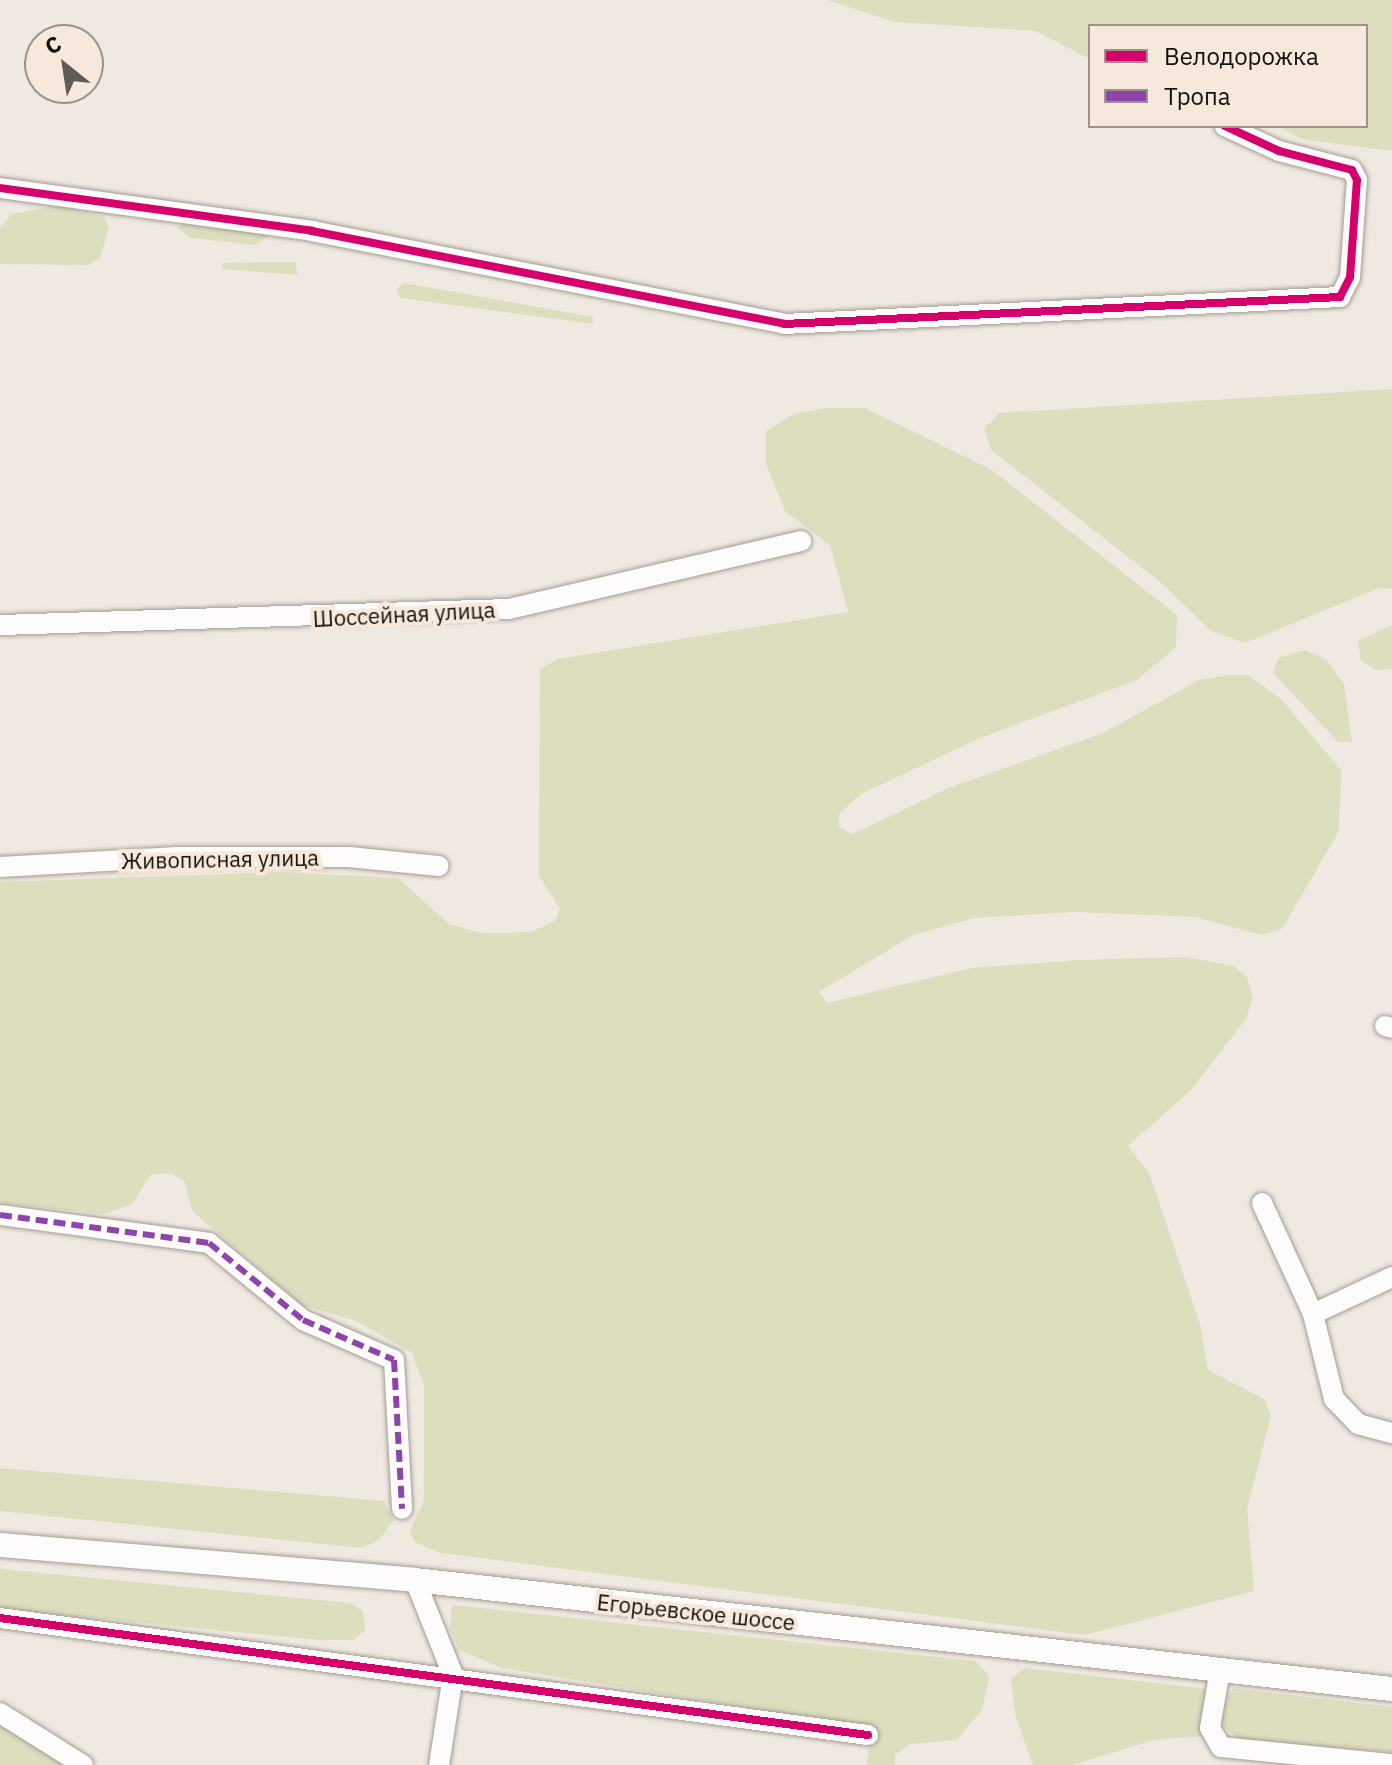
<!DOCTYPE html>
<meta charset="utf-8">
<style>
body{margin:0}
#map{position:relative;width:1392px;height:1765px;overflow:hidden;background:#f0e9e1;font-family:"IBM Plex Sans",sans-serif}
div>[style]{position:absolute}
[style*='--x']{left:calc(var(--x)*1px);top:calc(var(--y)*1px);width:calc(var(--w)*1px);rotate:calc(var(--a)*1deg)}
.green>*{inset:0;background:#dddebd}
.roads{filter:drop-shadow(0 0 2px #a29d97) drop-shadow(0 0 2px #a29d97)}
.minor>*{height:20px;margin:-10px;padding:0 10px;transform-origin:10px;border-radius:10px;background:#fdfcfa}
.major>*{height:24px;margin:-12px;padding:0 12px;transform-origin:12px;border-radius:12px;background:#fdfcfa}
.quiet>*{height:6px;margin-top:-3px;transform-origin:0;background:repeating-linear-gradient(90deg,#8e44ad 0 12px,transparent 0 18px)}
.cycleway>*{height:8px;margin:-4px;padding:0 4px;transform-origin:4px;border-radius:4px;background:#d6006c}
span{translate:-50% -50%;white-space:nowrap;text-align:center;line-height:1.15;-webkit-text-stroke:8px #f6e9db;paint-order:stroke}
.street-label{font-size:22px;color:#14100b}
.legend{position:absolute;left:1088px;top:24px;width:280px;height:104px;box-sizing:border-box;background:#f6e9db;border:2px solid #9c9288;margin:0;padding:10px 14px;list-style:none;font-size:24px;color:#14100b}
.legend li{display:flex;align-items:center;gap:16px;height:40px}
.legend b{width:40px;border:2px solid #9c9288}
.north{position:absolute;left:24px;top:24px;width:80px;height:80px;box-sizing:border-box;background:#f6e9db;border:2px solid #9c9288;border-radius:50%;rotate:330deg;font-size:22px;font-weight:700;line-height:32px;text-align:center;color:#14100b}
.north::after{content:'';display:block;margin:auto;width:28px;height:36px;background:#615c56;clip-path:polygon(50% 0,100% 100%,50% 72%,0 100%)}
</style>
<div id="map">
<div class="green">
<div style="clip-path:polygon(827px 0,1392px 0,1392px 151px,1301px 139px,1277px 126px,1366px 126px,1366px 26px,1090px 26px,1090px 59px,1036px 31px,894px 22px)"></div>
<div style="clip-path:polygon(61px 205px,104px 217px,109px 228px,100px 258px,88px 265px,0 264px,0 228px,12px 214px)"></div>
<div style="clip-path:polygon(181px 223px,262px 230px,268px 237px,254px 245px,192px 238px,178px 229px)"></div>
<div style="clip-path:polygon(295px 262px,298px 275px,223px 269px,222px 263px)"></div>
<div style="clip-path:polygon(404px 283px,593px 317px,593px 324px,401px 298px,396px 290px)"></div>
<div style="clip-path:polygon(1392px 389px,1392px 589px,1379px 588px,1245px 643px,1211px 631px,1164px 585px,991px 450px,984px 429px,999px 413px)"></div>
<div style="clip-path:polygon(826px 408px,865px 408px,992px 470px,1177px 615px,1176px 647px,1137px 680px,980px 738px,861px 794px,839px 814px,839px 827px,853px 834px,946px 789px,1103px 733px,1199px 680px,1228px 675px,1248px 675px,1281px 699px,1341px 770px,1339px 831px,1282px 929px,1261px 935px,1195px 917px,1076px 912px,974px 918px,913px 935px,819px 992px,827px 1003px,971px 968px,1080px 960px,1186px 957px,1234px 966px,1247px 978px,1253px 998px,1246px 1019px,1191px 1090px,1128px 1146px,1149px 1173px,1200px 1324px,1208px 1370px,1264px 1399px,1271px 1416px,1247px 1508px,1254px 1591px,1085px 1635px,441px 1553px,414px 1542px,410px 1530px,424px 1501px,424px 1385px,412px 1353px,356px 1321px,302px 1305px,193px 1212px,184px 1181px,170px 1173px,151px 1175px,131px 1205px,103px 1214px,0 1203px,0 882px,282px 872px,398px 878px,449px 924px,481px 933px,531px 932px,555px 921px,560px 909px,539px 876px,540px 669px,558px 659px,848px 612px,830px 545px,785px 511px,766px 464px,766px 431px,794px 414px)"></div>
<div style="clip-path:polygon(1392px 625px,1392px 669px,1377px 670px,1361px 661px,1358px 641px)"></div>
<div style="clip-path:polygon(1305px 650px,1326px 659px,1344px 684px,1352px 742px,1338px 742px,1273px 673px,1278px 658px)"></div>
<div style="clip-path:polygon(0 1468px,384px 1501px,394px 1520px,379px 1540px,361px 1548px,0 1511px)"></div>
<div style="clip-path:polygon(0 1569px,350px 1603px,363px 1611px,365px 1631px,353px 1640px,319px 1640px,0 1609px)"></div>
<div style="clip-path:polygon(452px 1605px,975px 1661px,989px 1676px,983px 1708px,957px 1740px,910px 1744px,895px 1755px,895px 1765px,867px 1765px,871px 1728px,502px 1668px,459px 1650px,450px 1628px)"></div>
<div style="clip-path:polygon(1025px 1668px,1200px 1688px,1210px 1692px,1204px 1736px,1154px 1740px,1072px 1765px,1033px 1765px,1015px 1715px,1011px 1679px)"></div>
<div style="clip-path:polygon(1233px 1688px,1392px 1707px,1392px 1752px,1241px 1740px,1225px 1729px,1220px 1714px)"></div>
<div style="clip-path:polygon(0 1717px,73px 1765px,0 1765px)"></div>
</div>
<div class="roads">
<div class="minor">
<div style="--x:0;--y:188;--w:315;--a:7.8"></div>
<div style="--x:312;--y:231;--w:481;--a:11.1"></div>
<div style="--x:784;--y:324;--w:557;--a:-2.78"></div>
<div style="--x:1340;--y:297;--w:22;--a:-63"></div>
<div style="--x:1350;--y:277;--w:97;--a:-85.9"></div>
<div style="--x:1357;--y:180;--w:11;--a:-117"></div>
<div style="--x:1352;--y:170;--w:75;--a:-165.4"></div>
<div style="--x:1279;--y:151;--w:60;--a:-155.2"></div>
<div style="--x:0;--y:625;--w:509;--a:-1.8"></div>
<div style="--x:509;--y:609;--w:300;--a:-13.1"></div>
<div style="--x:0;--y:867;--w:178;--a:-3.2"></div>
<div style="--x:178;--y:857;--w:171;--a:0"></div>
<div style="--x:349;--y:857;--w:90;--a:5.7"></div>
<div style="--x:1385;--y:1026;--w:7;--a:16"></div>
<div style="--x:1262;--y:1203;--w:122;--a:65.3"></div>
<div style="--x:1313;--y:1314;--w:88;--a:76.1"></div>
<div style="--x:1334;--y:1399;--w:35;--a:46"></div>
<div style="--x:1358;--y:1424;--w:35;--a:15"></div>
<div style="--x:0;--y:1215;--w:211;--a:7.6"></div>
<div style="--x:209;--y:1243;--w:122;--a:39.3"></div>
<div style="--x:303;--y:1320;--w:99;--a:23.7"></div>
<div style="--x:394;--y:1360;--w:149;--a:86.9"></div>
<div style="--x:1313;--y:1314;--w:87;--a:-25.1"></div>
<div style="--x:415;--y:1580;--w:102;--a:68.2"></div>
<div style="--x:453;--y:1675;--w:91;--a:98.8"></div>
<div style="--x:0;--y:1618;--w:876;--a:7.68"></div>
<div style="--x:1220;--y:1670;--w:59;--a:99.8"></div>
<div style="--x:1210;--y:1728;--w:22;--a:60"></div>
<div style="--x:1221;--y:1747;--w:172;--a:5.7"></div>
<div style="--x:0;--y:1713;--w:98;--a:32.1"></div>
</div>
<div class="major">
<div style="--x:0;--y:1545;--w:416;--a:4.8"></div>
<div style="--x:415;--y:1580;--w:983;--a:6.37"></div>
</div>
</div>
<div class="quiet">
<div style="--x:0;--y:1215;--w:211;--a:7.6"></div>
<div style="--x:209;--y:1243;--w:122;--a:39.3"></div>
<div style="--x:303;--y:1320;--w:99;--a:23.7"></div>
<div style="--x:394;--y:1360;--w:149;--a:86.9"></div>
</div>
<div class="cycleway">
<div style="--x:0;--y:188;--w:315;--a:7.8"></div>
<div style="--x:312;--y:231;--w:481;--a:11.1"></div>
<div style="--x:784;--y:324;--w:557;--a:-2.78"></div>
<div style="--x:1340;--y:297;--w:22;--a:-63"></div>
<div style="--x:1350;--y:277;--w:97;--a:-85.9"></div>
<div style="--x:1357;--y:180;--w:11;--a:-117"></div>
<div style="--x:1352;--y:170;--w:75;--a:-165.4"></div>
<div style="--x:1279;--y:151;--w:60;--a:-155.2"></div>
<div style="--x:0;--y:1618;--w:876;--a:7.68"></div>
</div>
<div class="street-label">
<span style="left:404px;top:614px;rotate:-3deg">Шоссейная улица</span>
<span style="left:220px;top:859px;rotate:-1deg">Живописная улица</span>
<span style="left:696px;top:1612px;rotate:6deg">Егорьевское шоссе</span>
</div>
<ul class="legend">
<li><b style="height:10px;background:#d6006c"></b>Велодорожка</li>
<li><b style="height:10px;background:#8e44ad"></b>Тропа</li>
</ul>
<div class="north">С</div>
</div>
